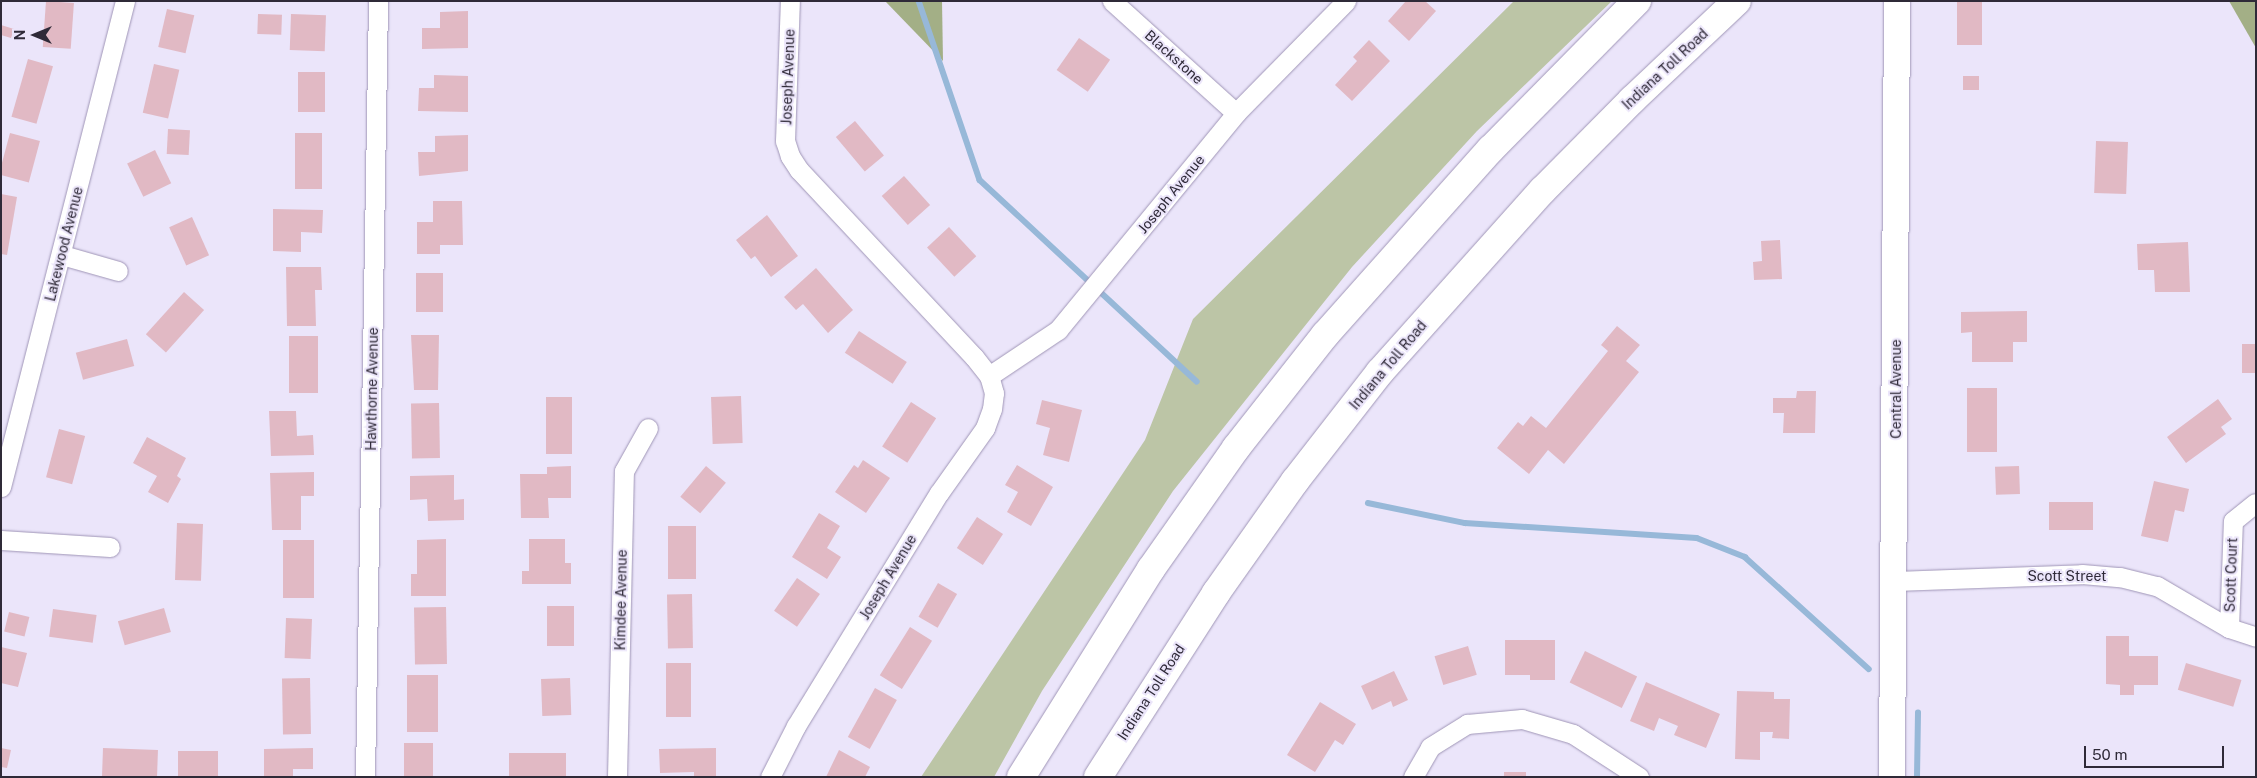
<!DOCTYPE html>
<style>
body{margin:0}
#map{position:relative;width:2257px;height:778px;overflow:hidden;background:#ebe5fa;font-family:"Public Sans",sans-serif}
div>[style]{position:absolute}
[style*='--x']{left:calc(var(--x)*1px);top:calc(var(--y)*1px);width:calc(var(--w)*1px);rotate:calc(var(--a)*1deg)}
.green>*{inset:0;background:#bcc5a6}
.forest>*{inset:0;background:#a3af86}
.stream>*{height:5.5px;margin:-2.75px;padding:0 2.75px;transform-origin:2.75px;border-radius:2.75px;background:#97b8d8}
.building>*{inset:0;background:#e1b9c4;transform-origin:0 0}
.roads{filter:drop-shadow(0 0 1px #9f95b6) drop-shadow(0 0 1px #9f95b6)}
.street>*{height:19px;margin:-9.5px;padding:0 9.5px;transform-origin:9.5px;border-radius:9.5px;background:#fff}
.secondary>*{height:26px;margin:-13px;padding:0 13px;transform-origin:13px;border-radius:13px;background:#fff}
.highway>*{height:28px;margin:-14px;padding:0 14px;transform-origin:14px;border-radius:14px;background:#fff}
span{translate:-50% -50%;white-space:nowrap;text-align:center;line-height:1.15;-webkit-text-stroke:4px #ebe5fa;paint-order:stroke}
.street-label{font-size:14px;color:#2f2a38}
.frame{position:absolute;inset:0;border:2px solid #2f2a38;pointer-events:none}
.north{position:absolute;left:10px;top:10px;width:50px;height:50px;-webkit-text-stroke:4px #ebe5fa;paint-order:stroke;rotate:270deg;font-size:14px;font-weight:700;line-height:20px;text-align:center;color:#2f2a38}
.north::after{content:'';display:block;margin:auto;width:18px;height:22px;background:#2f2a38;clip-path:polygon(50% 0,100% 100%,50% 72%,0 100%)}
.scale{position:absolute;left:2084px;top:746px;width:140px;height:22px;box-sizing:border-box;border:2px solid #2f2a38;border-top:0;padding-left:6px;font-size:15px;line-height:18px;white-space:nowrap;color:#2f2a38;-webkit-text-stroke:4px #ebe5fa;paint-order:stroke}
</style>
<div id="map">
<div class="green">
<div style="clip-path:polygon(1514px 1px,1612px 1px,1477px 131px,1352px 267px,1173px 491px,1042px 691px,994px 777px,921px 777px,1145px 440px,1193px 319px)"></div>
</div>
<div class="forest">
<div style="clip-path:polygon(885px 1px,942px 1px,943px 61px)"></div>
<div style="clip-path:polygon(2229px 1px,2256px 1px,2256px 48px)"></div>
</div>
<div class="stream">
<div style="--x:919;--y:1;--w:189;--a:71.2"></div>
<div style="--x:980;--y:180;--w:296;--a:42.9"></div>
<div style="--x:1368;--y:503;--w:99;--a:11.7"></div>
<div style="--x:1465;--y:523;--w:232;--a:3.7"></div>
<div style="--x:1697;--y:538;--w:52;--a:21.6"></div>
<div style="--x:1745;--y:557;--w:167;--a:42.1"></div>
<div style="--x:1917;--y:777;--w:64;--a:-89.1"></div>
</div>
<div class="building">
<div style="left:46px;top:1px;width:28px;height:46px;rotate:4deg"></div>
<div style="clip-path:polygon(1406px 1px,1425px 1px,1436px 11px,1409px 41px,1388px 21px)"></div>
<div style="left:1957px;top:1px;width:25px;height:44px"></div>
<div style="left:167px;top:9px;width:28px;height:39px;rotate:13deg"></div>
<div style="clip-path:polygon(468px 11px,468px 48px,422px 49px,422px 28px,440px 28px,440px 12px)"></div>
<div style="left:258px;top:14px;width:24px;height:20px;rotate:2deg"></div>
<div style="left:291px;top:14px;width:35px;height:36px;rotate:2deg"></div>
<div style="clip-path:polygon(1px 25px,14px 29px,11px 38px,1px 35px)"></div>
<div style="left:1079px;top:38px;width:38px;height:39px;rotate:35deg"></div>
<div style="clip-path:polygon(1369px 40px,1390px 61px,1352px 101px,1335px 85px,1357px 61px,1353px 57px)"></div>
<div style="left:28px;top:59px;width:26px;height:60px;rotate:16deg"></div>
<div style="left:154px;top:64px;width:26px;height:50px;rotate:13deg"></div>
<div style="left:298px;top:72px;width:27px;height:40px"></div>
<div style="clip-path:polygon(434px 75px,468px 76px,468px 112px,418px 111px,419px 88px,434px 88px)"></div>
<div style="left:1963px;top:76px;width:16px;height:14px"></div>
<div style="left:855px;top:121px;width:45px;height:25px;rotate:50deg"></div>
<div style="left:168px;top:129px;width:22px;height:25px;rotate:3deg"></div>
<div style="left:10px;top:133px;width:31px;height:43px;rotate:15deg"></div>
<div style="left:295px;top:133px;width:27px;height:56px"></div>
<div style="clip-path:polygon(468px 135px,468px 171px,419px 176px,418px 152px,435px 152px,435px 136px)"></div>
<div style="left:2096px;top:141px;width:32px;height:52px;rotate:2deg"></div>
<div style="left:155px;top:150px;width:37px;height:31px;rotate:64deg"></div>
<div style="left:904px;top:176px;width:39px;height:30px;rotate:48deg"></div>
<div style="clip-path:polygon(1px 194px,17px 197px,7px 255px,1px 254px)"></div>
<div style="clip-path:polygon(433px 201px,462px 201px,463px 245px,440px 245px,440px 254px,417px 254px,417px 222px,433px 222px)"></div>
<div style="clip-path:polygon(273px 209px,323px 210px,322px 233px,301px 232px,301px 252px,273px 251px)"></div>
<div style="clip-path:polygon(767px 215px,798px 256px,771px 277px,755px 256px,751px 259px,736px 240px)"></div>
<div style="left:192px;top:217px;width:42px;height:25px;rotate:66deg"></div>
<div style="left:949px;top:227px;width:40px;height:30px;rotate:47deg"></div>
<div style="clip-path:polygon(1780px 240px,1782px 279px,1754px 280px,1753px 262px,1762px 261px,1761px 241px)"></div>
<div style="clip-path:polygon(2188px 242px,2190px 292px,2155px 292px,2154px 270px,2138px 270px,2137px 244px)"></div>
<div style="clip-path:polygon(286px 267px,321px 267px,322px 290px,315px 290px,316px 326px,287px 326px)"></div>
<div style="clip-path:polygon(816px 268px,853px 310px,828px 333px,803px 304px,796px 310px,784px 297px)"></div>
<div style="left:416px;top:273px;width:27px;height:39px"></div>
<div style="left:184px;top:292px;width:27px;height:57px;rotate:42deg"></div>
<div style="clip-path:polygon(2027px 311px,2027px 342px,2013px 342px,2013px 362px,1972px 362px,1972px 332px,1961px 333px,1961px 312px)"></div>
<div style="clip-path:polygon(1617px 326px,1640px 345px,1626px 361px,1639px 372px,1564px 464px,1548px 450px,1529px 474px,1497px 448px,1518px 422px,1523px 426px,1531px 416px,1546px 428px,1608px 351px,1601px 345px)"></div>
<div style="left:859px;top:331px;width:57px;height:26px;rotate:33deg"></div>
<div style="clip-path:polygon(411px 335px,439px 335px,438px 390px,414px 390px)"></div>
<div style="left:289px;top:336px;width:29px;height:57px"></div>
<div style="left:127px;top:339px;width:28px;height:53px;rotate:75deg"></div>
<div style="left:2242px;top:344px;width:14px;height:29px"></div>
<div style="left:1967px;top:388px;width:30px;height:64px"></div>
<div style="clip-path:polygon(1797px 391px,1816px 391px,1815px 433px,1783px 433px,1784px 413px,1773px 413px,1773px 398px,1796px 398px)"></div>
<div style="left:741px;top:396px;width:47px;height:30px;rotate:88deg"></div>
<div style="left:546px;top:397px;width:26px;height:57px"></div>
<div style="clip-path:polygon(2218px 399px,2232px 419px,2221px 427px,2226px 434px,2186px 463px,2167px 437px)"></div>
<div style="clip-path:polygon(1042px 400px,1082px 410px,1069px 462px,1043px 455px,1050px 428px,1036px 424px)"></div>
<div style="left:911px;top:402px;width:30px;height:53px;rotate:33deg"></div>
<div style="left:439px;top:403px;width:55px;height:28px;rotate:89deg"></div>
<div style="clip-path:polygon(269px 411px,296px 411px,297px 436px,313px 435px,314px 455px,271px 456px)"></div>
<div style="left:59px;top:429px;width:27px;height:50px;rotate:15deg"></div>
<div style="clip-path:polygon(147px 437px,186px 458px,177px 476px,181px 479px,168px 503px,148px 492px,157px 476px,133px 463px)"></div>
<div style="clip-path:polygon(863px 460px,890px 478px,866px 513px,835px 492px,854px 465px,858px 468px)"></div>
<div style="clip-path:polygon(1017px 465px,1053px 487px,1031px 526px,1007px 512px,1018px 492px,1005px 485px)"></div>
<div style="clip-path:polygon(571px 466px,571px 498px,548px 498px,549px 518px,521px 518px,520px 474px,547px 474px,547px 467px)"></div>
<div style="left:706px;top:466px;width:26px;height:40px;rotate:40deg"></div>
<div style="left:2019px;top:466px;width:28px;height:24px;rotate:88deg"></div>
<div style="clip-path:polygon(314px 472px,314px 496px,301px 496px,301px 530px,272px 530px,270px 473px)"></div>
<div style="clip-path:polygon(454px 475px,454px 500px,464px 499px,464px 520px,428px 521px,427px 499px,410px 500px,410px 476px)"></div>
<div style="clip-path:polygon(2154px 481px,2189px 489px,2184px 512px,2175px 510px,2168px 542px,2141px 536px)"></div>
<div style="left:2049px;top:502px;width:44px;height:28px"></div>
<div style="clip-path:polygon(819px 513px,840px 526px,827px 548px,841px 557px,827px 579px,792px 557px)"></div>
<div style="left:977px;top:517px;width:31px;height:37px;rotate:33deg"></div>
<div style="left:177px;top:523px;width:26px;height:57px;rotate:2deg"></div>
<div style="left:668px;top:526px;width:28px;height:53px"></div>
<div style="clip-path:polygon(446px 539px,446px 596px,411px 596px,411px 574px,417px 574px,417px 540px)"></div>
<div style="clip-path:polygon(529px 539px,565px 539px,565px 563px,571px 563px,571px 584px,522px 584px,522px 571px,529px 571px)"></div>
<div style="left:283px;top:540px;width:31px;height:58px"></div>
<div style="left:797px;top:578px;width:28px;height:40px;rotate:35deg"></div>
<div style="left:938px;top:583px;width:22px;height:39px;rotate:30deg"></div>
<div style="left:692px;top:594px;width:54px;height:25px;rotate:89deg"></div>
<div style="left:547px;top:606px;width:27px;height:40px"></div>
<div style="left:446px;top:607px;width:57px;height:32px;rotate:89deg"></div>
<div style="left:164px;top:608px;width:25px;height:48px;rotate:74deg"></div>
<div style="left:53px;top:609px;width:44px;height:28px;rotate:8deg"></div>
<div style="left:9px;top:612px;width:21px;height:20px;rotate:14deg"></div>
<div style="left:286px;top:618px;width:26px;height:40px;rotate:2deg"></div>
<div style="left:910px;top:627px;width:26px;height:57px;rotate:32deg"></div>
<div style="clip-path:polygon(2106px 636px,2129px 636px,2129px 656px,2158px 656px,2158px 685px,2134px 685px,2134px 695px,2120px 695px,2120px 685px,2106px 684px)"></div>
<div style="clip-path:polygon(1505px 640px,1555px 640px,1555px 680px,1530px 680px,1530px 675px,1505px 675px)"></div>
<div style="left:1468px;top:646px;width:30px;height:35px;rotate:73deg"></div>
<div style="clip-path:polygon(1px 647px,27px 653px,18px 687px,1px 683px)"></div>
<div style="left:1585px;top:651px;width:58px;height:35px;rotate:26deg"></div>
<div style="left:666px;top:663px;width:25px;height:54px"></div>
<div style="left:2186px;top:663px;width:58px;height:28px;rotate:17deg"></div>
<div style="clip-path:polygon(1394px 671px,1408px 700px,1393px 707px,1391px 701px,1372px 710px,1361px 686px)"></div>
<div style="left:407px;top:675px;width:31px;height:57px"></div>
<div style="left:310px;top:678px;width:56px;height:28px;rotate:89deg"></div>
<div style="left:570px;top:678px;width:37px;height:29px;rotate:88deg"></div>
<div style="clip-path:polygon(1646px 682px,1720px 714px,1706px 748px,1674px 735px,1678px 726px,1659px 718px,1654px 731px,1630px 721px)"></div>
<div style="left:875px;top:688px;width:25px;height:56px;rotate:29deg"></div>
<div style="clip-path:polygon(1737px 691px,1774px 692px,1774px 699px,1790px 699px,1789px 739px,1772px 738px,1773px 732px,1760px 732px,1760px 760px,1735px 759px)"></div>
<div style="clip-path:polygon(1320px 702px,1356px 724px,1343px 745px,1335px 740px,1315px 772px,1287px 755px)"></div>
<div style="left:404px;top:743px;width:29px;height:34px"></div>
<div style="clip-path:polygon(1px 748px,11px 750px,7px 768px,1px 767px)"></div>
<div style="left:103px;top:748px;width:55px;height:29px;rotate:2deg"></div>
<div style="clip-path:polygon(313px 748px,313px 769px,293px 769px,293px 777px,264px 777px,264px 749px)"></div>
<div style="clip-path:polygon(716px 748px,716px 776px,694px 777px,694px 772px,660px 773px,659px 749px)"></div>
<div style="clip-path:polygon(839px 750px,870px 767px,865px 777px,826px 777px)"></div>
<div style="left:218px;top:751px;width:26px;height:40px;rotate:90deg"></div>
<div style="left:566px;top:753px;width:24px;height:57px;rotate:90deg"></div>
<div style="left:1504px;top:772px;width:22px;height:5px"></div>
</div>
<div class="roads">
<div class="street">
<div style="--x:1112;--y:1;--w:167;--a:42.1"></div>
<div style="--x:62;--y:255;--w:58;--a:15.9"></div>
<div style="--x:989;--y:376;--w:83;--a:-33.7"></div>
<div style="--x:1058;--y:330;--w:281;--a:-50.6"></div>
<div style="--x:1236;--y:113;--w:157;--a:-45.5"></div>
<div style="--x:1;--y:487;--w:502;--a:-75.69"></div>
<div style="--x:1;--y:540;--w:109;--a:3.7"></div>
<div style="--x:1895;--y:581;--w:187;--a:-2.1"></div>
<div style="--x:2082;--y:574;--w:38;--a:5"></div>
<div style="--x:2120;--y:577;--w:38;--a:14"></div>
<div style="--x:2157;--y:586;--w:83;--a:30.3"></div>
<div style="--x:2229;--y:628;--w:28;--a:18"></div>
<div style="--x:2229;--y:628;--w:107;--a:-87.9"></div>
<div style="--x:2233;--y:521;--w:28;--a:-39"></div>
<div style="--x:365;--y:777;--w:776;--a:-89.04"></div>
<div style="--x:617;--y:777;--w:306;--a:-88.7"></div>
<div style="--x:624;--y:471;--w:49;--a:-60.8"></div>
<div style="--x:770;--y:777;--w:57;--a:-63"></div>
<div style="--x:796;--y:726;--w:273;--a:-58.5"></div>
<div style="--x:939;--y:493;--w:80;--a:-54.7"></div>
<div style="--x:985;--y:428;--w:20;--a:-70"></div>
<div style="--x:992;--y:409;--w:16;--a:-83"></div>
<div style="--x:994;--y:393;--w:18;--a:-106"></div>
<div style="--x:989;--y:376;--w:24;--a:-128"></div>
<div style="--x:974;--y:357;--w:256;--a:-133.1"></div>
<div style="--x:799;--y:170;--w:17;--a:-123"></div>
<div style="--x:790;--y:156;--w:16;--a:-108"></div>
<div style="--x:785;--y:141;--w:140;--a:-88"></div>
<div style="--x:1413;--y:777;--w:34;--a:-60"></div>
<div style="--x:1430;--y:747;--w:44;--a:-31.9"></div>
<div style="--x:1467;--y:724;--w:55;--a:-5.2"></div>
<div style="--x:1522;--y:719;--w:53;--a:16.4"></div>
<div style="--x:1573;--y:734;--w:79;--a:33.1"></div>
</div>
<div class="secondary">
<div style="--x:1892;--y:777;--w:776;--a:-89.63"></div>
</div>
<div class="highway">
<div style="--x:1021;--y:777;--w:245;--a:-58"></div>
<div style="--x:1151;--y:569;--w:148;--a:-54.9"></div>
<div style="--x:1236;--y:448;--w:144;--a:-51.8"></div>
<div style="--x:1325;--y:335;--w:249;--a:-48.3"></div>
<div style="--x:1491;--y:149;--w:208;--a:-45.4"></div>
<div style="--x:1098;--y:777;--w:219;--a:-57.3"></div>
<div style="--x:1216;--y:593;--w:137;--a:-54.8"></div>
<div style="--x:1295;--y:481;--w:138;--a:-52.1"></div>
<div style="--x:1380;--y:372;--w:244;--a:-48.2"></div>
<div style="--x:1543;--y:190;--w:127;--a:-45.3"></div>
<div style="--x:1632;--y:100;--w:144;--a:-43.3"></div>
</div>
</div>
<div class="street-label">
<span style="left:1174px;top:57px;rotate:42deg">Blackstone</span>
<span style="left:1665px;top:69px;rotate:-43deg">Indiana Toll Road</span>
<span style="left:788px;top:77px;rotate:-88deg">Joseph Avenue</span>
<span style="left:1171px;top:194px;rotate:-51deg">Joseph Avenue</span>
<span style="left:64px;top:244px;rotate:-76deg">Lakewood Avenue</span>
<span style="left:1388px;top:365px;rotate:-50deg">Indiana Toll Road</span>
<span style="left:372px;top:389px;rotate:-89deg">Hawthorne Avenue</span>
<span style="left:1896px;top:389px;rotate:-90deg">Central Avenue</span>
<span style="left:2231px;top:575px;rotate:-88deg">Scott Court</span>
<span style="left:2067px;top:576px">Scott Street</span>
<span style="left:888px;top:577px;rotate:-59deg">Joseph Avenue</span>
<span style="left:621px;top:600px;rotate:-89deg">Kimdee Avenue</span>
<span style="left:1151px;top:692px;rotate:-57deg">Indiana Toll Road</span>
</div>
<div class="frame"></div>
<div class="north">N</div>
<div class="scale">50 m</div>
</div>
